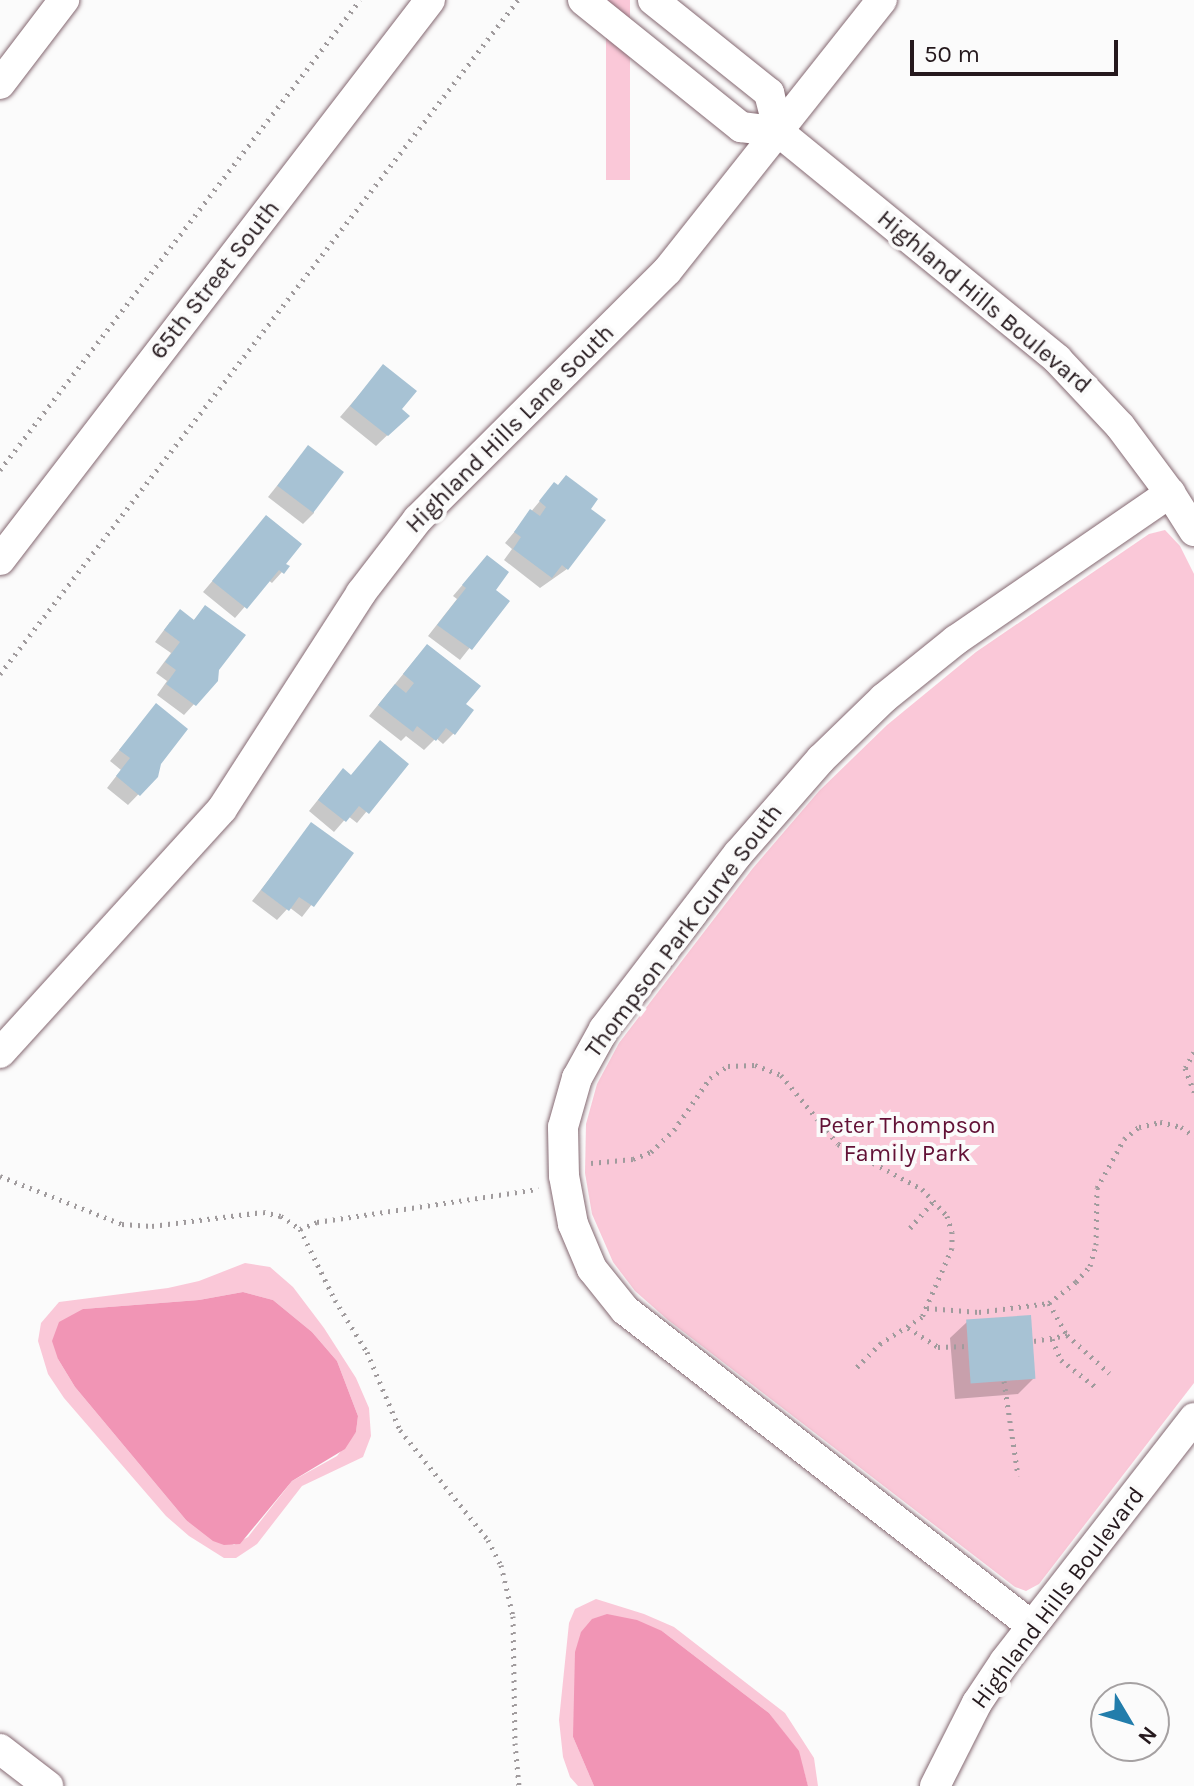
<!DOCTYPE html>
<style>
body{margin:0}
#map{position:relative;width:1194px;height:1786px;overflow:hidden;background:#fbfbfb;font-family:Karla,sans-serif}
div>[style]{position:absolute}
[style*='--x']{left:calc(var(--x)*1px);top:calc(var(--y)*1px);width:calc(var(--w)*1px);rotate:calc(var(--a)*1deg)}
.green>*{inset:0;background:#fac8d8;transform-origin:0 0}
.water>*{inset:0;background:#f195b5}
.shadow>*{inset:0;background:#0003}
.building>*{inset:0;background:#a7c2d4;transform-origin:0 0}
.path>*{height:5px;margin-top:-2.5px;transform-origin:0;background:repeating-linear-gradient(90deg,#a09b9d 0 2px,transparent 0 8px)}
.roads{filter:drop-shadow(0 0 2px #856972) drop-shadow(0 0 2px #856972)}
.minor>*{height:30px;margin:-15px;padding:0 15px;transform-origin:15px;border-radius:15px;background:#fff}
span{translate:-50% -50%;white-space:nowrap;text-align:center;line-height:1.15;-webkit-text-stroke:8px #fbfbfb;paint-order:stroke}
.street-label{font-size:24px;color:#25191d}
.park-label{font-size:24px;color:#621136}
.north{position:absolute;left:1090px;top:1682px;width:80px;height:80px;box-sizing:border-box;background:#fbfbfb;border:2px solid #a5a1a2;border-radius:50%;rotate:128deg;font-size:22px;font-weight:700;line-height:32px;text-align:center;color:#25191d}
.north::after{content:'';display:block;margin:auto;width:28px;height:36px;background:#227dab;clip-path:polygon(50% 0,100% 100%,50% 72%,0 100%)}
.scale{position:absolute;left:910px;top:40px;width:208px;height:36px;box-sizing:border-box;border:4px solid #25191d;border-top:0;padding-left:10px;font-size:24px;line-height:28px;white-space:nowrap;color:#25191d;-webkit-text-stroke:6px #fbfbfb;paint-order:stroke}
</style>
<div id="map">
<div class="green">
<div style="left:606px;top:0;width:24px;height:180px"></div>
<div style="clip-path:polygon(1165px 530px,1180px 546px,1194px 574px,1194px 1383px,1039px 1584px,1026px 1591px,1015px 1587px,668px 1320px,635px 1291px,613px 1262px,592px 1214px,585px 1173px,586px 1124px,597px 1084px,619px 1043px,753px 868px,819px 791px,887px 725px,976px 652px,1149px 534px)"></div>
<div style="clip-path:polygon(evenodd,245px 1263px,270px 1267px,293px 1287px,324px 1328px,356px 1378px,369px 1408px,371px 1436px,363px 1457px,302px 1486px,257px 1544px,236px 1558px,224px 1558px,189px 1536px,166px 1516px,64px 1398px,48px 1374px,38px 1341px,41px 1323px,59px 1302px,168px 1288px,199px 1281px,245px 1263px,243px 1292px,273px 1300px,312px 1332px,337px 1361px,358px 1416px,356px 1432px,337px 1456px,292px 1481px,248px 1537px,234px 1545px,186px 1520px,75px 1387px,58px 1359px,83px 1309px,199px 1300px,243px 1292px)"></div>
<div style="clip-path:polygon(596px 1599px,644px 1614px,674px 1627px,785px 1713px,814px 1758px,818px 1786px,808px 1786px,798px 1751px,769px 1713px,662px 1631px,573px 1737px,594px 1786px,578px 1786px,570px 1777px,563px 1757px,559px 1720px,569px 1623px,575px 1609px)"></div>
</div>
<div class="water">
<div style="clip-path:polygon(243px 1292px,273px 1300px,312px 1332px,337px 1361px,358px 1416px,356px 1432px,345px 1449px,292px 1481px,240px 1544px,224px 1545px,213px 1541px,186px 1520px,75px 1387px,58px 1359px,52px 1341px,59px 1322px,83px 1309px,199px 1300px)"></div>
<div style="clip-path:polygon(607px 1614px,637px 1620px,662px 1631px,769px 1713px,799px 1751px,808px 1786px,594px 1786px,573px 1737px,575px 1652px,581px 1632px,592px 1619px)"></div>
</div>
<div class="shadow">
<div style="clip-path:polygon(383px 367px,400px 410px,397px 426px,376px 446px,340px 417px)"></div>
<div style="clip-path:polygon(308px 447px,314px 513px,303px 524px,268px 497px)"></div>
<div style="clip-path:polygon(554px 484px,588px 509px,567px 569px,540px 588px,504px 560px,512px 549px,505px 543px)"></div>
<div style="clip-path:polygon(266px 518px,283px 564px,282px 572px,272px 583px,268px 580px,235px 618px,203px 592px)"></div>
<div style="clip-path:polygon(477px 568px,493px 590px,507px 601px,460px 660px,428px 636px,457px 599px,453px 596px)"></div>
<div style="clip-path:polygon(205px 607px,216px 680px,184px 715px,157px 695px,167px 681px,156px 673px,171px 653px,155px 642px,170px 622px,193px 621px)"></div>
<div style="clip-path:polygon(417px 657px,464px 704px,454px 733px,443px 744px,436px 738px,424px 750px,406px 736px,401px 741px,369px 716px)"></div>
<div style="clip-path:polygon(156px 706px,156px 776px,128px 805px,107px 788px,121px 770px,110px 761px)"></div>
<div style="clip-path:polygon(380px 742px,406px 764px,357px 823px,348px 816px,334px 832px,309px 811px,333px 781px,350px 777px)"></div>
<div style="clip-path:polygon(312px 825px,351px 854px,302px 917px,289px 907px,277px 920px,252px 901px)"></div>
<div style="clip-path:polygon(967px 1322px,1034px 1378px,1018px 1394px,955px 1399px,950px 1338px)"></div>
</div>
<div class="building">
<div style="clip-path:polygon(383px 364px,417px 391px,402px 409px,410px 416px,388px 436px,350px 406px)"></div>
<div style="left:308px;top:445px;width:45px;height:51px;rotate:37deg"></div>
<div style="clip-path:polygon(566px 475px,598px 499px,591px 509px,606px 520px,568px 570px,562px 565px,552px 578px,513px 549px,521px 537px,514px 532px,530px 509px,540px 516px,546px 507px,539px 501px,554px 482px,558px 485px)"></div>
<div style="clip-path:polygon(266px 515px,302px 544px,286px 564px,290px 566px,284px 574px,279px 570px,247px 609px,212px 581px)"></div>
<div style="clip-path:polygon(487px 555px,509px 572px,496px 590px,510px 601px,472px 650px,437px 625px,466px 588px,462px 585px)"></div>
<div style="clip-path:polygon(205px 605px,246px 635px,219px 670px,218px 681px,196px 706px,166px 684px,176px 670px,165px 662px,180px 642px,164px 630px,180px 609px,194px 620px)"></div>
<div style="clip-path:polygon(427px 644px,481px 686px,466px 704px,474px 710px,455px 735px,446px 728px,436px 741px,417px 726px,413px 732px,378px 705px,395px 684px,406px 693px,414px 683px,403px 674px)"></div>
<div style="clip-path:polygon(156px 703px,188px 729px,161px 764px,158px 777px,140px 796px,116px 776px,130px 758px,119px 750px)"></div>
<div style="clip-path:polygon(380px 740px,409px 764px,369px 814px,359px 806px,346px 822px,318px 800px,343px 768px,351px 775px)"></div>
<div style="clip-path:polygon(311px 822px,354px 853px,314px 907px,299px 897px,289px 911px,261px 890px)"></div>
<div style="left:1031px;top:1315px;width:64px;height:65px;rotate:86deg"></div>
</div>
<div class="path">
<div style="--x:0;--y:470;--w:592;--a:-52.55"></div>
<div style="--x:0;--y:674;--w:850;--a:-52.46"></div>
<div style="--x:1194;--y:1052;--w:18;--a:119"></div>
<div style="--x:1185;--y:1068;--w:26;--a:69"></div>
<div style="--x:591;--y:1163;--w:42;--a:-5.4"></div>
<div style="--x:633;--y:1159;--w:19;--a:-21"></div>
<div style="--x:651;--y:1152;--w:32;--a:-44"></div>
<div style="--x:674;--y:1130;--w:63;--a:-55.3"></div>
<div style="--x:710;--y:1078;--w:22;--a:-34"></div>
<div style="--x:728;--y:1066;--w:27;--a:-2"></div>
<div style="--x:755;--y:1065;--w:28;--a:21"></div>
<div style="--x:781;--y:1075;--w:89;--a:50.4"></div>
<div style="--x:838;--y:1144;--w:95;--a:28.2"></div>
<div style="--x:922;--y:1189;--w:37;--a:47"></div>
<div style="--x:947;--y:1216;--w:17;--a:73"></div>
<div style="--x:952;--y:1232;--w:16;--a:90"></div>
<div style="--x:952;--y:1248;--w:75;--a:113.5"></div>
<div style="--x:922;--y:1317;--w:49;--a:147.6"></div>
<div style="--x:881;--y:1343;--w:38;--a:135"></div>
<div style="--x:0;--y:1176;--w:131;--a:21.5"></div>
<div style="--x:122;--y:1224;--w:30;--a:4"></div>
<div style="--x:152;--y:1226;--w:112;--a:-7.2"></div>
<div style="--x:263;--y:1212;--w:18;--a:13"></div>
<div style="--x:281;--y:1216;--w:23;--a:34"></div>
<div style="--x:300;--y:1229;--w:79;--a:63.8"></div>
<div style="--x:335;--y:1300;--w:61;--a:58.4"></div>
<div style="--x:367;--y:1352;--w:85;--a:67.1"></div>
<div style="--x:400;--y:1430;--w:141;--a:51.3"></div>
<div style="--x:488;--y:1540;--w:28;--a:63"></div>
<div style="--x:501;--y:1565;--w:52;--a:76.8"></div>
<div style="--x:513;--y:1616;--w:127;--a:89.1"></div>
<div style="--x:515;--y:1743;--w:43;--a:84.7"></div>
<div style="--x:910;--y:1228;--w:37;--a:-49"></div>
<div style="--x:300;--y:1229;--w:18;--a:-22"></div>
<div style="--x:317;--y:1222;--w:224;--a:-8.5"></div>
<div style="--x:1049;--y:1303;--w:37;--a:61"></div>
<div style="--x:1067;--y:1335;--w:57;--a:42.1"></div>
<div style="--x:927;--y:1308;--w:52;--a:4.4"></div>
<div style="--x:979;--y:1312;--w:71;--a:-7.3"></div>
<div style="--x:1049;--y:1303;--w:34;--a:-38"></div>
<div style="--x:1076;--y:1282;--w:21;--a:-49"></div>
<div style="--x:1090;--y:1266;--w:22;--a:-74"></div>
<div style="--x:1096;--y:1245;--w:57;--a:-89"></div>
<div style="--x:1097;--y:1188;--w:56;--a:-61.1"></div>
<div style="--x:1124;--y:1139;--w:19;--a:-39"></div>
<div style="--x:1139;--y:1127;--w:22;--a:-13"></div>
<div style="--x:1160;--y:1122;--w:22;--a:13"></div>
<div style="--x:1181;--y:1127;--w:16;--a:35"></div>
<div style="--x:908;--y:1328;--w:36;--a:32"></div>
<div style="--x:938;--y:1347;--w:30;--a:-2"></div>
<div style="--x:1052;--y:1339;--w:23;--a:67"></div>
<div style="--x:1061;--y:1360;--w:46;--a:37.9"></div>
<div style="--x:1034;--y:1341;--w:34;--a:-10"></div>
<div style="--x:1004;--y:1381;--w:96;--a:81.6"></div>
</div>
<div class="roads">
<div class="minor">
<div style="--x:583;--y:0;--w:203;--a:38.8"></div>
<div style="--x:741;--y:127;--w:38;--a:7"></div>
<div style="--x:779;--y:132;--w:359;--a:39.2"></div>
<div style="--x:1057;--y:359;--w:92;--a:46.8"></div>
<div style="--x:1120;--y:426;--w:84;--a:53.3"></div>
<div style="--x:1170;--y:493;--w:45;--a:57.7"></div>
<div style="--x:653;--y:0;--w:149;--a:38.7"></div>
<div style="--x:769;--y:93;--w:40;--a:75.6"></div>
<div style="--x:0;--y:84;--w:106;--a:-52.7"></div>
<div style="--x:0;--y:560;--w:706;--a:-52.48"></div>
<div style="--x:0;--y:1053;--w:330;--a:-47.7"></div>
<div style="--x:222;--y:809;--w:257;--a:-57.2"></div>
<div style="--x:361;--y:593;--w:93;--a:-52.4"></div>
<div style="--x:418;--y:519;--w:351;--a:-44.9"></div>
<div style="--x:667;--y:271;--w:346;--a:-51.6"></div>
<div style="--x:1032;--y:1626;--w:515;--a:-142.17"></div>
<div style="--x:625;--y:1310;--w:53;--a:-128.8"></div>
<div style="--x:592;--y:1269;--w:49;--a:-112.9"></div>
<div style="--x:573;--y:1224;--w:49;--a:-100.6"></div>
<div style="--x:564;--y:1176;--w:49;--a:-91.2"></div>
<div style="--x:563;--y:1127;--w:51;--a:-74.1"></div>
<div style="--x:577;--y:1078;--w:56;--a:-61.1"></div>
<div style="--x:604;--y:1029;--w:220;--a:-52.6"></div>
<div style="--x:738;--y:854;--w:126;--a:-48.9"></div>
<div style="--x:821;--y:759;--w:88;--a:-44.1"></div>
<div style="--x:884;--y:698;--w:92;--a:-38.9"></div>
<div style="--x:956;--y:640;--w:260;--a:-34.5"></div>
<div style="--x:0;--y:1749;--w:61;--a:37.6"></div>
<div style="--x:935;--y:1786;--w:93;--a:-63.2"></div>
<div style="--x:977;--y:1703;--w:50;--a:-56.3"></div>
<div style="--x:1005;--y:1661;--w:308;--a:-52.1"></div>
</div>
</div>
<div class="street-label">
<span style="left:215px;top:280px;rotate:-52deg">65th Street South</span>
<span style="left:984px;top:302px;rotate:40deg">Highland Hills Boulevard</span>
<span style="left:510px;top:429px;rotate:-45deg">Highland Hills Lane South</span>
<span style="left:684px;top:931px;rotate:-53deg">Thompson Park Curve South</span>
<span style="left:1058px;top:1598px;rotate:-53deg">Highland Hills Boulevard</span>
</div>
<div class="park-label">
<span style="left:907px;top:1140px">Peter Thompson<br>Family Park</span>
</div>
<div class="north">N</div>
<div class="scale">50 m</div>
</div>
